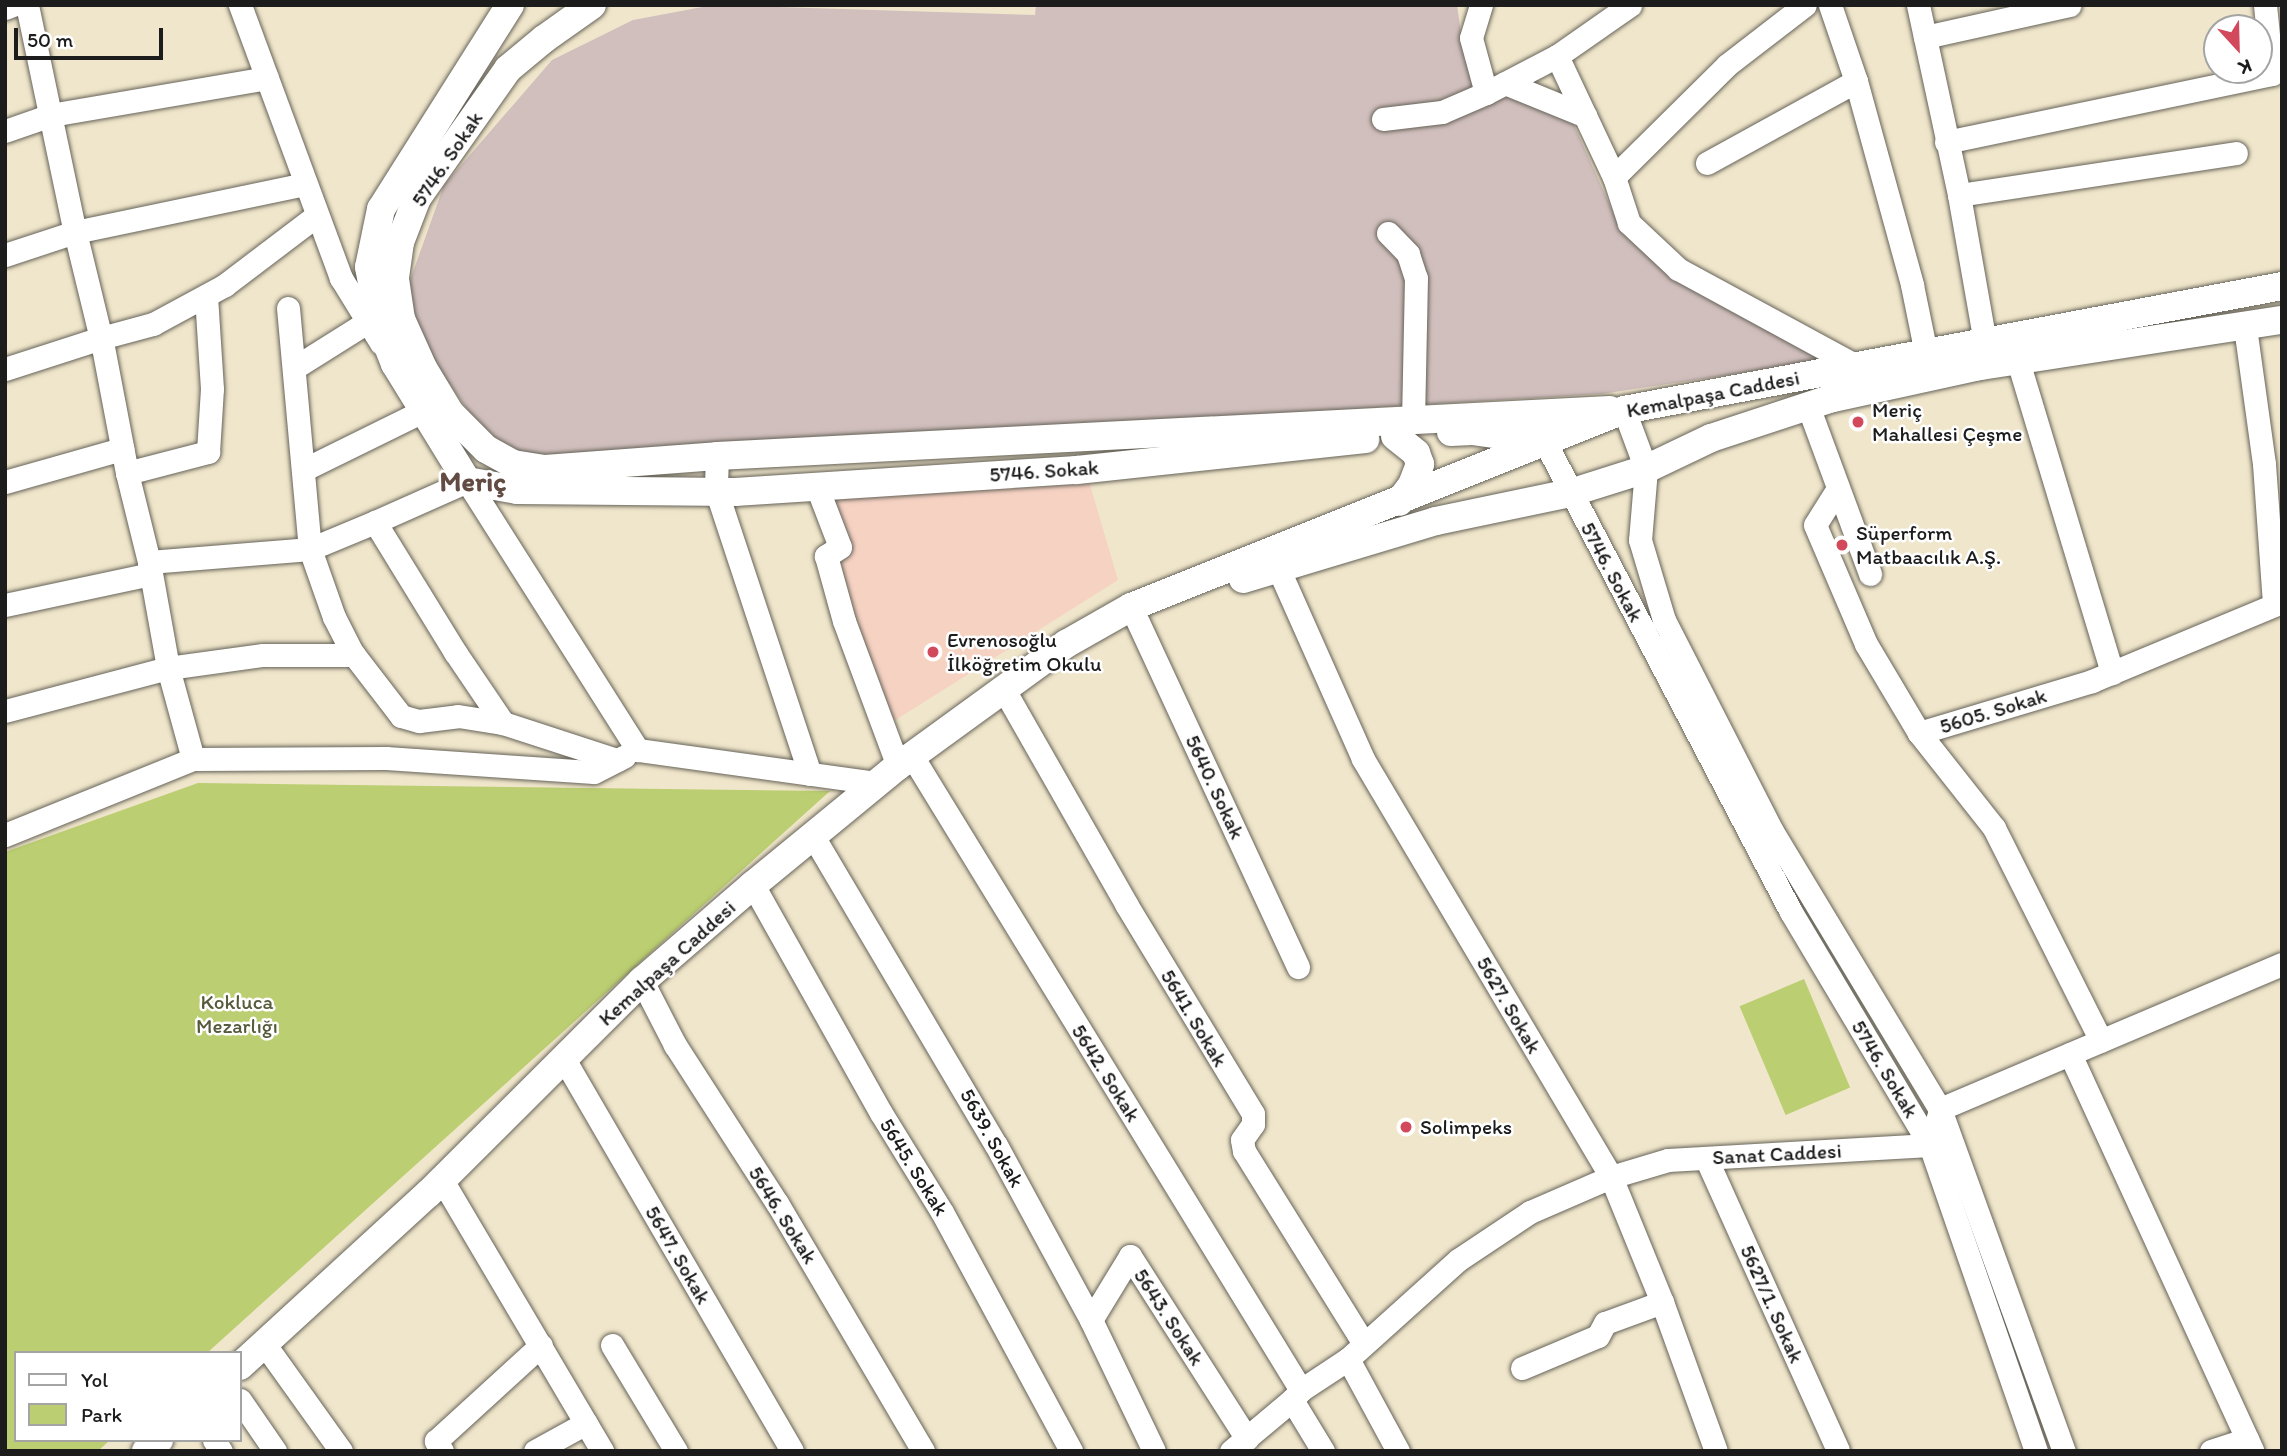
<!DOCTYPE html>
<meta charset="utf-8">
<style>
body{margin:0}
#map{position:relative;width:2287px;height:1456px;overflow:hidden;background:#f0e6cb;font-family:Itim,sans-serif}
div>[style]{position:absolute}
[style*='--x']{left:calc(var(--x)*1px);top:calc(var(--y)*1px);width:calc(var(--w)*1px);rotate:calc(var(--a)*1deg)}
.built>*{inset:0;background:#f6d2c3}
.industrial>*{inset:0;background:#d1bfbd}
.green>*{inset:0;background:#bbce71;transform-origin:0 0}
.roads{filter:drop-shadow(0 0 2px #666359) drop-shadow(0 0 2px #666359)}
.minor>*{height:23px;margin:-11.5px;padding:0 11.5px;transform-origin:11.5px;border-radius:11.5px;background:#fff}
.major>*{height:28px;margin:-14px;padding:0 14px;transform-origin:14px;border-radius:14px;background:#fff}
.dots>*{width:19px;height:19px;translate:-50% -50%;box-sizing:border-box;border:4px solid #fff;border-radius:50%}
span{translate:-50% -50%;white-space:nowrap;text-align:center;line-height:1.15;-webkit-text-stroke:5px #fff;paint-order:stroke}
.street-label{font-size:21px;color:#1c1c1c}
.poi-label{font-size:21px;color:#1c1c1c}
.left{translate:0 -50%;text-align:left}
.park-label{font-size:21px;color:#545a3a}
.district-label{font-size:28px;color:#624b43;font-weight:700}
.frame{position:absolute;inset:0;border:7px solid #1c1c1c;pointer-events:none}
.legend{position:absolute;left:14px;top:1351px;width:228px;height:91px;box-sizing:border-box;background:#fff;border:2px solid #a4a4a4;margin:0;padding:9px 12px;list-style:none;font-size:21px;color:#1c1c1c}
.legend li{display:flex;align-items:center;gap:14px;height:35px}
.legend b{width:35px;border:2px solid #a4a4a4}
.north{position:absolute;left:2203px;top:14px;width:70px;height:70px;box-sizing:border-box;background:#fff;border:2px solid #a4a4a4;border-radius:50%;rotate:158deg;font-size:19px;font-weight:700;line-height:28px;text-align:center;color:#1c1c1c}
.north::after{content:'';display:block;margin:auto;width:24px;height:32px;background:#d1495b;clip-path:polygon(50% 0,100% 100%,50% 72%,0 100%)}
.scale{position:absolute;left:14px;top:28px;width:149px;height:32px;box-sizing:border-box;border:4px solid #1c1c1c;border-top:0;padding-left:9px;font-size:21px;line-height:24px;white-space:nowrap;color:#1c1c1c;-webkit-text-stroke:5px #fff;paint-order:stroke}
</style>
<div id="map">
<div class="built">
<div style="clip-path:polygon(1088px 478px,1118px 580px,889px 724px,832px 563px,848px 537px,833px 494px)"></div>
</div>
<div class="industrial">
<div style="clip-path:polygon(713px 5px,1035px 15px,1036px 5px,1457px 5px,1465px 61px,1569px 114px,1622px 232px,1829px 360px,1601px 394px,542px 459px,489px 441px,422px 344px,408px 286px,444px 185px,552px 60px,633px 20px)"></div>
</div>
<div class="green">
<div style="clip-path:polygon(198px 783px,830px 791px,207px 1353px,16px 1353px,16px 1440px,110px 1440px,98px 1451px,5px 1451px,5px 852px)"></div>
<div style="left:1804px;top:979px;width:118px;height:70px;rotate:67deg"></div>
</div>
<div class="roads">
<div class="minor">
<div style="--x:27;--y:5;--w:232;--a:78.1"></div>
<div style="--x:75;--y:232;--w:118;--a:76.3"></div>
<div style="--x:103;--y:347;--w:128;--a:79.2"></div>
<div style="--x:127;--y:473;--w:92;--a:76.1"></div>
<div style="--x:149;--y:562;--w:162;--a:-4.6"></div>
<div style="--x:310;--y:549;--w:70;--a:-22.6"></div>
<div style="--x:375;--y:522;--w:153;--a:58.4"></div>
<div style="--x:455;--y:652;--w:86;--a:55.9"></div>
<div style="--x:240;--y:5;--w:291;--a:69.7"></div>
<div style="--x:341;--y:278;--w:76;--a:58.4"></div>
<div style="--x:1481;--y:5;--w:34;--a:107"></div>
<div style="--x:1471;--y:38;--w:57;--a:74.7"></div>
<div style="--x:1830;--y:5;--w:80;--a:71.1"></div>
<div style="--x:1856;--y:81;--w:212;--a:74.6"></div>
<div style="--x:1912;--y:285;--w:69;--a:78.4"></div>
<div style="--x:1918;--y:5;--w:194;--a:77.8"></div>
<div style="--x:1959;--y:195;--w:149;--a:80"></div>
<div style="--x:5;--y:8;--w:9;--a:-21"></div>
<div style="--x:1925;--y:37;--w:148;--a:-12.5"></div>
<div style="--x:1557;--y:56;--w:134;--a:64.8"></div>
<div style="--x:1614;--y:177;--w:48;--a:71.9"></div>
<div style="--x:1629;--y:223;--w:67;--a:43.2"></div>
<div style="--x:1678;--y:269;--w:204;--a:28.5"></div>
<div style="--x:1505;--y:83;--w:87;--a:22.2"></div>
<div style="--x:1383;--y:119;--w:59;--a:-6.8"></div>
<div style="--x:1442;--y:112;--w:48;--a:-23.4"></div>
<div style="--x:1486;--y:93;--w:80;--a:-27.5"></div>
<div style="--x:1557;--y:56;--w:89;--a:-34.9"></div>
<div style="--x:5;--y:131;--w:49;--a:-19.2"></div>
<div style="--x:51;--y:115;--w:219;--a:-9.7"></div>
<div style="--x:1946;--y:142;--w:333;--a:-11.8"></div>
<div style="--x:2272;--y:74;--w:69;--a:-95.8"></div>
<div style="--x:1707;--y:163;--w:170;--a:-28.8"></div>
<div style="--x:1614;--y:177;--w:159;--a:-44.7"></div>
<div style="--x:1727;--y:65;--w:98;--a:-37.6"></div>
<div style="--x:1959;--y:195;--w:280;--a:-8.6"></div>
<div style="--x:1388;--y:233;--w:29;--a:46"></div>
<div style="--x:1408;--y:254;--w:25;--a:72"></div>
<div style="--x:1416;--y:278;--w:140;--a:91.2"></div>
<div style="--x:5;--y:255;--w:74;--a:-18.2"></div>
<div style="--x:75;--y:232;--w:235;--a:-11.8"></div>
<div style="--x:288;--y:308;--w:242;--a:84.8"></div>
<div style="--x:310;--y:549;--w:72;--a:70.6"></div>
<div style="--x:334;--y:617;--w:38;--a:63"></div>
<div style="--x:351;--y:651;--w:82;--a:52.4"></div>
<div style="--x:401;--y:716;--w:19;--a:16"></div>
<div style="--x:419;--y:721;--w:39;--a:-7"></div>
<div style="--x:458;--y:716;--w:46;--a:8.8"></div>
<div style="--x:503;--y:723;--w:120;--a:18"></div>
<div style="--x:2245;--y:327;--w:138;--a:82.1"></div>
<div style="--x:2264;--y:464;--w:141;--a:85.9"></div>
<div style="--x:2018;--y:361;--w:326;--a:73.2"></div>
<div style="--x:294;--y:368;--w:86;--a:-32.2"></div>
<div style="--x:5;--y:369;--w:101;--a:-17.9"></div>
<div style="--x:101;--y:338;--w:54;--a:-15.1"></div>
<div style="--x:153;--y:324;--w:82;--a:-28.4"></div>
<div style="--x:225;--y:285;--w:114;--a:-37.2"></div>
<div style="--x:1808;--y:406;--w:179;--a:69.7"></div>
<div style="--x:1624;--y:410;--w:63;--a:69.6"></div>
<div style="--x:1646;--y:469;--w:71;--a:94.8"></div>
<div style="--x:1640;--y:540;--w:84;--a:73.3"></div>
<div style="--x:1664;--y:620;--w:237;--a:62.9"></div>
<div style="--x:1772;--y:831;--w:325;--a:58.9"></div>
<div style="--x:1940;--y:1109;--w:364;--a:70.1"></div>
<div style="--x:1545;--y:442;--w:530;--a:62.37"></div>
<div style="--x:1791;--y:912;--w:271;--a:59.2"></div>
<div style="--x:1930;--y:1145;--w:324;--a:70.9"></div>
<div style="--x:717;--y:456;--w:34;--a:92"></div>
<div style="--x:716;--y:490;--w:299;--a:71.7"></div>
<div style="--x:305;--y:469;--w:131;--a:-26.2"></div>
<div style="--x:127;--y:473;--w:84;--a:-14.5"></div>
<div style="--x:208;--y:452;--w:63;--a:-86.4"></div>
<div style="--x:212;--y:389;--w:93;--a:-93.7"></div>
<div style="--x:5;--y:482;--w:122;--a:-15.8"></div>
<div style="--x:817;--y:487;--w:64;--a:69"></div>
<div style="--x:840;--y:547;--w:17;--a:147"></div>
<div style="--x:826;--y:556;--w:67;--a:74.5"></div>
<div style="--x:844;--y:621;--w:155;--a:69.6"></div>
<div style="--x:1837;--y:490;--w:41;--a:122.2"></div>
<div style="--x:1815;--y:525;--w:129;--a:66.8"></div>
<div style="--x:1866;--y:644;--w:104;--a:59.2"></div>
<div style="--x:1919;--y:733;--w:181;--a:-16.7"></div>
<div style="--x:2092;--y:681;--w:206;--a:-22.6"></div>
<div style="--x:375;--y:522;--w:101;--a:-24"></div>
<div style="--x:467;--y:481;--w:319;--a:57.6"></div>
<div style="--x:638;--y:750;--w:241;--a:7.9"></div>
<div style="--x:149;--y:562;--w:108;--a:79.8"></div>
<div style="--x:168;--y:668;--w:94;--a:74.6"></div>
<div style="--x:1279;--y:570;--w:207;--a:66"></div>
<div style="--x:1363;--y:759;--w:486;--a:59.3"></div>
<div style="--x:1611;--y:1177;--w:135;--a:67.8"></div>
<div style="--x:1662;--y:1302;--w:158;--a:70.1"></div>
<div style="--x:5;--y:605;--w:149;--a:-12"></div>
<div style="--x:1131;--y:607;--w:397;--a:65.1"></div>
<div style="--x:1003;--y:688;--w:249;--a:60.3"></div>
<div style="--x:1126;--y:904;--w:245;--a:58.8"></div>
<div style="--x:1253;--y:1114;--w:10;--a:90"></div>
<div style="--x:1253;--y:1124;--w:19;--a:125"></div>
<div style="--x:1242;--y:1140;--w:11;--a:80"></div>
<div style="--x:1244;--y:1151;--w:227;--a:58.1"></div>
<div style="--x:5;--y:711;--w:169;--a:-14.8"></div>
<div style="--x:168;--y:668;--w:96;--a:-7.8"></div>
<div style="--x:263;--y:655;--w:91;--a:0"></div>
<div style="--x:1919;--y:733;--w:121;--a:51.7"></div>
<div style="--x:1994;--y:828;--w:238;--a:63.3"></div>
<div style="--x:912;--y:756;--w:744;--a:58.47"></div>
<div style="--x:5;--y:835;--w:203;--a:-22"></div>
<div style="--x:193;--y:759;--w:193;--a:-0.3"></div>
<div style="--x:386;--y:758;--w:208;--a:3.9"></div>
<div style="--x:594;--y:772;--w:34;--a:-27"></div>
<div style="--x:813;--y:836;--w:359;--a:59.4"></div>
<div style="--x:996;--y:1145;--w:199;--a:61.5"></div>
<div style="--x:1091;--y:1320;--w:145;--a:64.3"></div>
<div style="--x:753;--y:885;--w:261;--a:60.7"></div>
<div style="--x:881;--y:1113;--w:116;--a:58.4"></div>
<div style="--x:942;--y:1212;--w:272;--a:61.6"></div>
<div style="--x:642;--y:981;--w:72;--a:62.7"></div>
<div style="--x:675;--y:1045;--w:188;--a:57.2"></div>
<div style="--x:777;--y:1203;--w:288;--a:59.5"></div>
<div style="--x:2070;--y:1054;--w:437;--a:65.3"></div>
<div style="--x:564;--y:1059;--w:453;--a:59.8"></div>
<div style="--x:1706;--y:1158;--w:321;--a:65.7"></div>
<div style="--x:442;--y:1180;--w:315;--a:59.4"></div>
<div style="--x:1091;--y:1320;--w:75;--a:-58.6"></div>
<div style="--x:1130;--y:1256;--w:217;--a:57.4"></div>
<div style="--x:263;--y:1342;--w:134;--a:54.4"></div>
<div style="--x:612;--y:1345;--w:124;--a:58.9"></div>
<div style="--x:1348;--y:1359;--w:105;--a:61.5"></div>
<div style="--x:1522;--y:1368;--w:82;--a:-22.8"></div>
<div style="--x:1598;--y:1336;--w:15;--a:-62"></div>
<div style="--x:1605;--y:1323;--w:61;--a:-20.2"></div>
<div style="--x:240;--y:1400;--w:62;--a:55.5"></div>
<div style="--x:1292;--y:1400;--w:13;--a:-48"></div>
<div style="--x:1301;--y:1390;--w:56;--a:-33.4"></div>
<div style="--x:1348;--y:1359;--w:148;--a:-42"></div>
<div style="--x:1458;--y:1260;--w:87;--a:-33.7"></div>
<div style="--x:1530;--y:1212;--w:88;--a:-23.4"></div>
<div style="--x:1611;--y:1177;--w:59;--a:-16.6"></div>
<div style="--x:1668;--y:1160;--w:262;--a:-3.3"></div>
<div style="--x:1930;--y:1145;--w:37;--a:-74"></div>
<div style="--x:1940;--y:1109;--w:371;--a:-23"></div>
<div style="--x:214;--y:1440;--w:13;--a:58"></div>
<div style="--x:442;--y:1451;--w:12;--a:-121"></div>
<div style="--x:436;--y:1441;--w:142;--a:-42.4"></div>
<div style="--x:535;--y:1451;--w:58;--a:-28.8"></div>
<div style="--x:1231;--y:1451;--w:80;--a:-39.9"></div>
<div style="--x:1292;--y:1400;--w:60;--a:58.7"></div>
<div style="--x:2211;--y:1451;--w:38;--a:-18"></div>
</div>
<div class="major">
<div style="--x:510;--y:5;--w:241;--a:122.3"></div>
<div style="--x:381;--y:209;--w:59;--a:101.7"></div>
<div style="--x:369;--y:267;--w:60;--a:79.4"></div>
<div style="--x:380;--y:326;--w:41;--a:68.5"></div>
<div style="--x:395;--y:364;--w:137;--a:58.4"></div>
<div style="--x:467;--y:481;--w:51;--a:10.2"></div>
<div style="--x:517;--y:490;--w:218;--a:0.5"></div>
<div style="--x:735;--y:492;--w:343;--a:-3.7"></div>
<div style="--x:1077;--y:470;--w:290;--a:-6.1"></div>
<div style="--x:592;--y:5;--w:59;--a:144.7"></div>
<div style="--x:544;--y:39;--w:47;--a:140.2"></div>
<div style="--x:508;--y:69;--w:158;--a:125.2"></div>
<div style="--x:417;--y:198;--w:47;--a:111.1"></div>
<div style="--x:400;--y:242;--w:37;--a:98"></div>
<div style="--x:395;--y:279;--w:40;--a:81.5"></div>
<div style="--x:401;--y:319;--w:54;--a:65.8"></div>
<div style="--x:423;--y:368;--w:52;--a:59"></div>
<div style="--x:450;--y:413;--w:51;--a:45"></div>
<div style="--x:486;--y:449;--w:31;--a:29"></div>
<div style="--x:513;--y:464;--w:32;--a:9"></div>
<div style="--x:545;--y:469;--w:172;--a:-4.3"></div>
<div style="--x:717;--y:456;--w:894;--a:-2.95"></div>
<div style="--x:1451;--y:432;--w:21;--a:-3"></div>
<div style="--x:1472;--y:431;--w:71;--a:8.1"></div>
<div style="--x:1395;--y:436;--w:27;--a:39"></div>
<div style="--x:1416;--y:453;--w:12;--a:70"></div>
<div style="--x:1420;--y:464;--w:22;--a:111"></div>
<div style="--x:1412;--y:485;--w:21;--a:127"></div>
<div style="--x:1243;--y:579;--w:202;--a:-16.7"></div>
<div style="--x:1436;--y:521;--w:137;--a:-11.8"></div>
<div style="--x:1570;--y:493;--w:80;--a:-17.5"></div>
<div style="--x:1646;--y:469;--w:72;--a:-25.5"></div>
<div style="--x:1711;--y:438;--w:128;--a:-18.2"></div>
<div style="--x:1833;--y:398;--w:150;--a:-12.3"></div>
<div style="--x:1980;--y:366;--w:305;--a:-8.7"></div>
<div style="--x:240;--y:1366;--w:256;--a:-42.5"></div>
<div style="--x:429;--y:1193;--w:301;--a:-44.9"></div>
<div style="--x:642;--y:981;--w:147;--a:-40.9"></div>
<div style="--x:753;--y:885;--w:188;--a:-39.4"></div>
<div style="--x:898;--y:766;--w:208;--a:-36"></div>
<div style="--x:1066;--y:644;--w:75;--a:-29.6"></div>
<div style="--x:1131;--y:607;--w:531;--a:-21.78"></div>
<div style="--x:1624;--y:410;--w:670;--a:-10.67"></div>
<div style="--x:146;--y:1451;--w:17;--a:-40"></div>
</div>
</div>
<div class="dots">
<div style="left:1858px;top:422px;background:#d1495b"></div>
<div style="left:1842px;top:545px;background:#d1495b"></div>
<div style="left:933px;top:652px;background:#d1495b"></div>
<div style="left:1406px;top:1127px;background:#d1495b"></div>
</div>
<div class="street-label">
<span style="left:447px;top:159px;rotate:-56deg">5746. Sokak</span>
<span style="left:1713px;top:394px;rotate:-11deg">Kemalpaşa Caddesi</span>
<span style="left:1044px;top:471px;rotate:-4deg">5746. Sokak</span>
<span style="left:1612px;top:572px;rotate:62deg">5746. Sokak</span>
<span style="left:1993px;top:711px;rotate:-17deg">5605. Sokak</span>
<span style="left:1215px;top:787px;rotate:65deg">5640. Sokak</span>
<span style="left:667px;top:963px;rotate:-42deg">Kemalpaşa Caddesi</span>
<span style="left:1509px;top:1005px;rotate:60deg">5627. Sokak</span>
<span style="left:1194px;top:1018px;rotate:59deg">5641. Sokak</span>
<span style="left:1885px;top:1069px;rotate:59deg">5746. Sokak</span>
<span style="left:1106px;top:1073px;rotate:58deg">5642. Sokak</span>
<span style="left:992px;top:1138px;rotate:61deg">5639. Sokak</span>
<span style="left:1777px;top:1154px;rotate:-3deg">Sanat Caddesi</span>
<span style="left:914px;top:1167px;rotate:58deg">5645. Sokak</span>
<span style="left:783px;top:1215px;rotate:58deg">5646. Sokak</span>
<span style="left:678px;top:1255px;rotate:60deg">5647. Sokak</span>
<span style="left:1772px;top:1304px;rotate:66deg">5627/1. Sokak</span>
<span style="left:1169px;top:1317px;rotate:57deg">5643. Sokak</span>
</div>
<div class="poi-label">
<span class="left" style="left:1872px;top:422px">Meriç<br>Mahallesi Çeşme</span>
<span class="left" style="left:1856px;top:545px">Süperform<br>Matbaacılık A.Ş.</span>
<span class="left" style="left:947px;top:652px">Evrenosoğlu<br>İlköğretim Okulu</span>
<span class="left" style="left:1420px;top:1127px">Solimpeks</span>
</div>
<div class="park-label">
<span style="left:237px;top:1014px">Kokluca<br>Mezarlığı</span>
</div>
<div class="district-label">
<span style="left:473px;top:481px">Meriç</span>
</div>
<div class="frame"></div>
<ul class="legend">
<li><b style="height:9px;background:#fff"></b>Yol</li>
<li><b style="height:19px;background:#bbce71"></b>Park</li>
</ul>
<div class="north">K</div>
<div class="scale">50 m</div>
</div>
